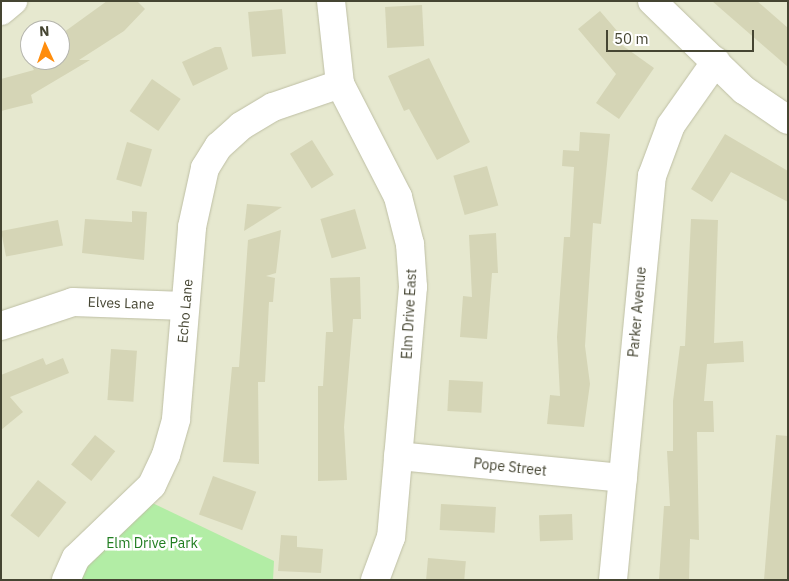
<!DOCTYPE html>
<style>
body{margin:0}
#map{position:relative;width:789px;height:581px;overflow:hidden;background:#f2f3e2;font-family:"IBM Plex Sans",sans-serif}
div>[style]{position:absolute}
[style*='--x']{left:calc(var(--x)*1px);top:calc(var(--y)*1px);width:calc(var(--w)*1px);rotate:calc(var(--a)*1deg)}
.residential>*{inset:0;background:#e6e8cf}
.green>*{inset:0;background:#b2eda5}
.building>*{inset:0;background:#d5d5b6;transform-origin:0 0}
.roads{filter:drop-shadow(0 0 1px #bebfa4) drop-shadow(0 0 1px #bebfa4)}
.minor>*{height:28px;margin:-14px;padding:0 14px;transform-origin:14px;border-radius:14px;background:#fff}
span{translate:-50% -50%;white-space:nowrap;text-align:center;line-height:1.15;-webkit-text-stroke:5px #fff;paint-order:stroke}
.street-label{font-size:14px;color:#454532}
.park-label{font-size:14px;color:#207d20}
.frame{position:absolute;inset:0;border:2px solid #454532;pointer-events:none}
.north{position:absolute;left:20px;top:20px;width:50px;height:50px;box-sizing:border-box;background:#fff;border:1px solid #b5b5ad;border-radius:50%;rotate:357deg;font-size:14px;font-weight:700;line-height:20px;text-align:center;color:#454532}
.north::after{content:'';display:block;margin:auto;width:18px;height:22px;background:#ff8d0d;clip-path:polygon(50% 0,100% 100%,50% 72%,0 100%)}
.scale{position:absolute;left:606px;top:30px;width:148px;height:22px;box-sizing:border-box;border:2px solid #454532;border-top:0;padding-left:6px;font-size:15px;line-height:18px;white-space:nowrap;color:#454532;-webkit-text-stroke:4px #fff;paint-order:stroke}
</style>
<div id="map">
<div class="residential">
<div style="clip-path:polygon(evenodd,1px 1px,788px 1px,788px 580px,1px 580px,1px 1px,30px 30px,60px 30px,60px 60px,30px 60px,30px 30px)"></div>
</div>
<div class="green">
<div style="clip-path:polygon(144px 499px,274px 561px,273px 580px,70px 580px)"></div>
</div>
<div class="building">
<div style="clip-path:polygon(107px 1px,137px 1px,145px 9px,124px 31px,79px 60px,90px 60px,31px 95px,33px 103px,1px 111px,1px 79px,34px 70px,28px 60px,60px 60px,60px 35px)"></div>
<div style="clip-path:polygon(712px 1px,757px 1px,788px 28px,788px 67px)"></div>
<div style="left:422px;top:5px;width:41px;height:37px;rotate:87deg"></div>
<div style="left:282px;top:9px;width:45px;height:34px;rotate:85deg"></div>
<div style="clip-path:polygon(600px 11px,624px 39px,619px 43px,654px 68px,619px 119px,596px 103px,616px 74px,578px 29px)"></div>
<div style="clip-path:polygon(215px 47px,221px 47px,228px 69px,193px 86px,182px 62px)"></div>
<div style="clip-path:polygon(429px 58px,470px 142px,437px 160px,409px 109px,404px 111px,388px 76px)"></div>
<div style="left:152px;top:79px;width:35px;height:39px;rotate:35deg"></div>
<div style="clip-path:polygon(580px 132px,610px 134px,601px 224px,593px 223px,585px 346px,590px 384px,584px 427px,547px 424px,550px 395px,560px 396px,557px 337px,564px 237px,570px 237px,574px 167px,562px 166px,563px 150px,579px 151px)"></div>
<div style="clip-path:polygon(725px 134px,788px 171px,788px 202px,731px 172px,712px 202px,691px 189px)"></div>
<div style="left:312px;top:140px;width:41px;height:26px;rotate:58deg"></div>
<div style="left:127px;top:142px;width:26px;height:39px;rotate:16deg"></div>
<div style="left:487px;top:166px;width:41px;height:35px;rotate:74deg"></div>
<div style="clip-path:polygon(247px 204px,282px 207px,244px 231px)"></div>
<div style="left:355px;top:209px;width:41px;height:36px;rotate:74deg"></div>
<div style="clip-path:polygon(132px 211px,147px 212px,144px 260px,82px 253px,85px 219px,132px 222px)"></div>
<div style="clip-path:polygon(691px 219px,718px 220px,714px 343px,743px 341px,744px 362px,707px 364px,704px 401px,713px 401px,714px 432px,697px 432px,699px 540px,690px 539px,689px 580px,659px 580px,664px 506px,670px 506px,667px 451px,673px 451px,673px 401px,680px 346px,685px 346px)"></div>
<div style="left:58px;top:220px;width:26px;height:58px;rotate:79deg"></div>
<div style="clip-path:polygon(281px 230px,276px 273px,266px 276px,275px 278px,273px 302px,269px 302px,265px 382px,258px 382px,259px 464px,223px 462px,232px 367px,239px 367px,248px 240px)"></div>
<div style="clip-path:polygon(496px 233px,498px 273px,492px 273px,487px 339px,460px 337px,463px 296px,472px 297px,469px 235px)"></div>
<div style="clip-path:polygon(360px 277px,361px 319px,353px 319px,344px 427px,347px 480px,318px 481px,318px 386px,323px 386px,326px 332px,333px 332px,330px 278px)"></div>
<div style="left:111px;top:349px;width:26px;height:51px;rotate:4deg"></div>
<div style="clip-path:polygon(43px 358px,46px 365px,63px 358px,69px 373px,10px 397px,23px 412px,1px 430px,1px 375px)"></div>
<div style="left:449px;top:380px;width:34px;height:31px;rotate:3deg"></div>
<div style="left:95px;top:435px;width:26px;height:38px;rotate:39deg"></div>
<div style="clip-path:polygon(776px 435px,788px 436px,788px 580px,764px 580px)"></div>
<div style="left:213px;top:476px;width:46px;height:41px;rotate:20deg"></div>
<div style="left:38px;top:480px;width:36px;height:45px;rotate:38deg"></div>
<div style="left:441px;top:504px;width:55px;height:26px;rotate:3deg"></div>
<div style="left:572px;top:514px;width:26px;height:33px;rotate:88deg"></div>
<div style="clip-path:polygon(281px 535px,297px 536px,297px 547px,323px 549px,321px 573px,278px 571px)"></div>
<div style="left:428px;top:558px;width:38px;height:22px;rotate:5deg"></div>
</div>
<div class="roads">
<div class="minor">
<div style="--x:331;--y:1;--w:83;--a:83.8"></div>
<div style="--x:340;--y:84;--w:127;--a:62.8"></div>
<div style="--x:398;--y:197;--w:49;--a:75.7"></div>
<div style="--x:410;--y:244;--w:43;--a:86"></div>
<div style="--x:413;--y:287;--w:251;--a:95"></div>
<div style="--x:391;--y:537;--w:46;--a:110.4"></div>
<div style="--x:652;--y:1;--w:128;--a:44.1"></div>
<div style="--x:744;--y:90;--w:53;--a:34.3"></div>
<div style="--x:1;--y:11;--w:16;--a:-40"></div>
<div style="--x:1;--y:326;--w:76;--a:-18.4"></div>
<div style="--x:73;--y:302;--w:112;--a:2"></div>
<div style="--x:398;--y:456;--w:226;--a:5.6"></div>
<div style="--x:66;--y:580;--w:24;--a:-66"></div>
<div style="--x:76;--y:558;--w:105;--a:-43.8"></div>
<div style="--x:152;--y:485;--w:33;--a:-65"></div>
<div style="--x:166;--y:455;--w:37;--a:-74"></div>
<div style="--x:176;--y:419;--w:193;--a:-85.2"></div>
<div style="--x:192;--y:227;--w:60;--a:-77.6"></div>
<div style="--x:205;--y:168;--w:26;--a:-58"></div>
<div style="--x:219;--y:146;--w:30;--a:-42"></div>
<div style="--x:241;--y:126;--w:37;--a:-31"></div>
<div style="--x:273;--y:107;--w:71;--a:-18.9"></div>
<div style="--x:613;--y:580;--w:406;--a:-84.5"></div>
<div style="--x:652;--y:176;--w:54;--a:-69.6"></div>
<div style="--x:671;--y:125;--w:78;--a:-54.9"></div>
</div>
</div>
<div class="street-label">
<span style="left:121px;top:303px;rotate:2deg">Elves Lane</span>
<span style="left:185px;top:311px;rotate:-85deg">Echo Lane</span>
<span style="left:637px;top:312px;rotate:-85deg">Parker Avenue</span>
<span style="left:409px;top:314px;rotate:-87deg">Elm Drive East</span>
<span style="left:510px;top:467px;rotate:6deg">Pope Street</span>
</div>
<div class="park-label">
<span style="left:152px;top:543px">Elm Drive Park</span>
</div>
<div class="frame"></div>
<div class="north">N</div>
<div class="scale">50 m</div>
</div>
